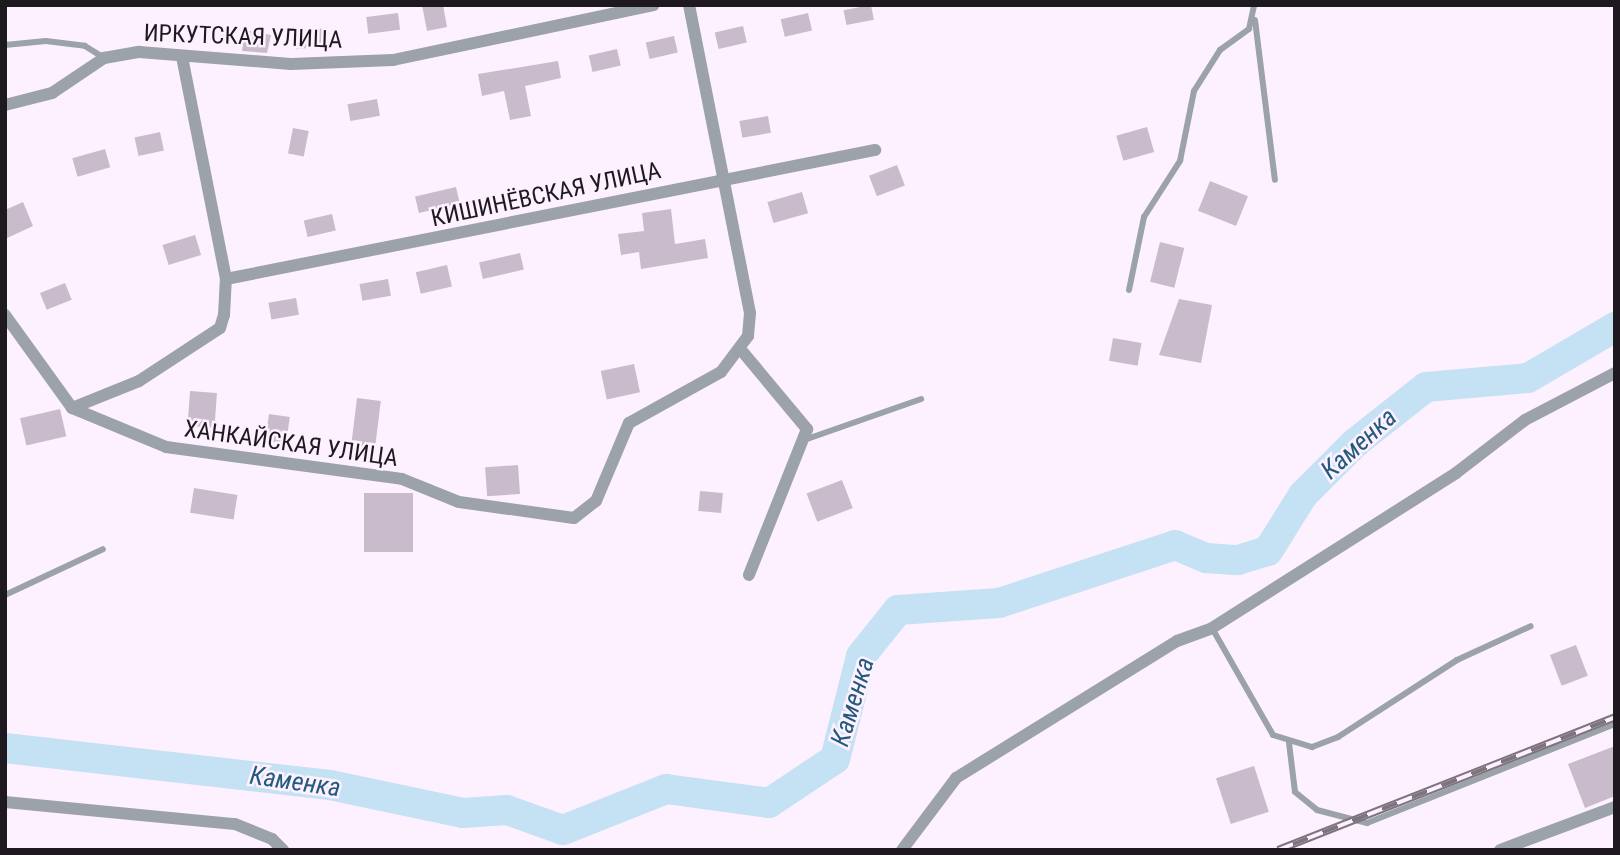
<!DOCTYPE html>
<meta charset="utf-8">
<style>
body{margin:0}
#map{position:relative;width:1620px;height:855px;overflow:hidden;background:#fef1ff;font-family:"Roboto Condensed",sans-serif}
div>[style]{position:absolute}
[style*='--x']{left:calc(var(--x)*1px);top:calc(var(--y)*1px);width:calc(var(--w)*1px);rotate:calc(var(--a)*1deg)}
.river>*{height:30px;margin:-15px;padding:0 15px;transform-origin:15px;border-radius:15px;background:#c5e1f4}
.building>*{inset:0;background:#cabbcc;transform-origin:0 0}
.lane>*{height:6px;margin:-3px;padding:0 3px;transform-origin:3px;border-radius:3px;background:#9ba2a9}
.street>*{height:12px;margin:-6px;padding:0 6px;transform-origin:6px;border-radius:6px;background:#9ba2a9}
.rail>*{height:8px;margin-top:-4px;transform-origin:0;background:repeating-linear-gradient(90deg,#fef1ff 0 16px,#7d747e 0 32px);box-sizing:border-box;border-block:2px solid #7d747e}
span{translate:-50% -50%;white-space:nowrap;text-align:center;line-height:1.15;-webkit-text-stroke:5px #fef1ff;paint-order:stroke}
.street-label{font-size:24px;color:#1e191f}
.water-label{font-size:26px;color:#225b7b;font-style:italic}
.frame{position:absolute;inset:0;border:7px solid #1e191f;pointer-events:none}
</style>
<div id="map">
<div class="river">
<div style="--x:5;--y:748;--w:327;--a:6.5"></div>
<div style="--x:330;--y:785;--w:136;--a:11.9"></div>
<div style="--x:463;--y:813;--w:44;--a:-3.9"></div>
<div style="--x:507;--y:810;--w:59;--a:19.7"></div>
<div style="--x:563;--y:830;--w:111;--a:-21.7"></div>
<div style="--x:666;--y:789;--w:104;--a:7.7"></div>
<div style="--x:769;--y:803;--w:79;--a:-33.7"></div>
<div style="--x:835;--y:759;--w:106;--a:-75.8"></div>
<div style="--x:861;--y:656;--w:59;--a:-51.2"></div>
<div style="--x:898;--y:610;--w:101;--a:-4"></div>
<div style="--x:999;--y:603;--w:185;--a:-18.2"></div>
<div style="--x:1175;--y:545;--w:34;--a:23"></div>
<div style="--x:1206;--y:558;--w:32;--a:4"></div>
<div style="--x:1238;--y:560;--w:31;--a:-17"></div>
<div style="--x:1268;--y:551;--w:66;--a:-58"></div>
<div style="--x:1303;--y:495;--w:74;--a:-45"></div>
<div style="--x:1355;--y:443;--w:90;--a:-38.3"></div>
<div style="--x:1426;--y:387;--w:102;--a:-5"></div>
<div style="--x:1528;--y:378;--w:101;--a:-30.4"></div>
</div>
<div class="building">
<div style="clip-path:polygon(422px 5px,443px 5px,447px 27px,427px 31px)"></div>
<div style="left:871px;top:5px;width:15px;height:28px;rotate:79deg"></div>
<div style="left:398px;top:13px;width:17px;height:32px;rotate:83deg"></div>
<div style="left:808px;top:13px;width:18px;height:28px;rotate:77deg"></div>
<div style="left:743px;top:26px;width:17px;height:29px;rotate:77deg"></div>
<div style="left:326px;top:28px;width:18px;height:32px;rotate:84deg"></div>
<div style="clip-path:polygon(245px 30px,271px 35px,267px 53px,242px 51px)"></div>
<div style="left:674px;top:36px;width:17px;height:29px;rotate:77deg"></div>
<div style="left:617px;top:49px;width:17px;height:29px;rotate:77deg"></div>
<div style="clip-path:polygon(558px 61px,561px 78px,525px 86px,531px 116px,510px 120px,504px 91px,482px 96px,478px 74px)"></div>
<div style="left:377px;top:99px;width:17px;height:30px;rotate:80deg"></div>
<div style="left:768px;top:116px;width:17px;height:29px;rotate:80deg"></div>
<div style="left:1147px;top:127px;width:26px;height:32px;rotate:74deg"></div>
<div style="left:293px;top:128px;width:16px;height:26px;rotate:11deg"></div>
<div style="left:160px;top:132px;width:19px;height:26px;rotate:78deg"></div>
<div style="left:105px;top:149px;width:19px;height:34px;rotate:74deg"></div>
<div style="left:897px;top:165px;width:22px;height:30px;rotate:69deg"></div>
<div style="left:1210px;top:181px;width:41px;height:32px;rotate:22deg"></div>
<div style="left:456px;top:187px;width:17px;height:42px;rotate:77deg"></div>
<div style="left:802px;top:192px;width:22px;height:36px;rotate:74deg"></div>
<div style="clip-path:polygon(23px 202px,33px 226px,5px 239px,5px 210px)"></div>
<div style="clip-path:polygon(671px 209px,675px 244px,705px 239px,708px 258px,641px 269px,639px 252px,621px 255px,618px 234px,644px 231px,642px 213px)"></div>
<div style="left:332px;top:214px;width:17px;height:29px;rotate:77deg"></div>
<div style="left:195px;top:235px;width:21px;height:34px;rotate:73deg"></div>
<div style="left:1160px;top:242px;width:25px;height:41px;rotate:14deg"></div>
<div style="left:520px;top:253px;width:17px;height:42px;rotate:77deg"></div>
<div style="left:447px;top:265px;width:22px;height:32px;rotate:77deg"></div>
<div style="left:388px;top:279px;width:17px;height:29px;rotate:80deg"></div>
<div style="left:65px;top:283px;width:18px;height:27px;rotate:68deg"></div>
<div style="left:296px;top:298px;width:17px;height:28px;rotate:80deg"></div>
<div style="clip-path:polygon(1179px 299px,1212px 305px,1201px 363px,1159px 355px)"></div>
<div style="left:1113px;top:338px;width:29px;height:23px;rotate:10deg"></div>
<div style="left:634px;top:364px;width:29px;height:34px;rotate:78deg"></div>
<div style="left:190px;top:391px;width:27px;height:35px;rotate:4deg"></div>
<div style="left:357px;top:398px;width:24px;height:55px;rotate:7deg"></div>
<div style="left:60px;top:409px;width:28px;height:41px;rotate:77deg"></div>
<div style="left:269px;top:414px;width:21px;height:27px;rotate:8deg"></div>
<div style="left:518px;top:465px;width:29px;height:33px;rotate:86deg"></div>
<div style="left:842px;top:480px;width:30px;height:38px;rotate:69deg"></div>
<div style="left:194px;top:488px;width:44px;height:25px;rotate:9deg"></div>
<div style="left:700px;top:491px;width:23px;height:20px;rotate:5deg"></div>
<div style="left:364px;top:493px;width:49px;height:59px"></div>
<div style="left:1576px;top:645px;width:33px;height:28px;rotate:69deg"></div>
<div style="clip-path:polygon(1615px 746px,1615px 796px,1585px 808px,1568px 764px)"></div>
<div style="left:1254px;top:766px;width:48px;height:40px;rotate:72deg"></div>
</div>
<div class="lane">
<div style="--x:1255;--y:20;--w:161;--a:82.9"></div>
<div style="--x:5;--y:45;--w:41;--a:-5.6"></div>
<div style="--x:46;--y:41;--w:39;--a:7"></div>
<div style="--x:85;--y:46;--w:22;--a:32"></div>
<div style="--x:1129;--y:290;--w:75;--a:-78.4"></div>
<div style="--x:1144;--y:217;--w:67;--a:-57.3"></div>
<div style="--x:1180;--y:161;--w:71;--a:-78.7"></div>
<div style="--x:1194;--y:91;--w:49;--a:-57.6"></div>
<div style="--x:1220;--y:50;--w:36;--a:-36"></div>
<div style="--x:1249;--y:29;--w:25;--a:-78"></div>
<div style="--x:807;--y:439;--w:121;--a:-19.3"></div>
<div style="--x:5;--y:595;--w:108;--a:-25.1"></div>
<div style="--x:1212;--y:628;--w:123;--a:60.3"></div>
<div style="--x:1273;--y:735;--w:41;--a:17.1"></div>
<div style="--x:1312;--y:747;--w:28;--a:-21"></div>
<div style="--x:1338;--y:737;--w:142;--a:-32.9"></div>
<div style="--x:1457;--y:660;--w:81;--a:-24.7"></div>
<div style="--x:1289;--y:743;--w:49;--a:83"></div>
<div style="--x:1295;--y:792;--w:28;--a:39"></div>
<div style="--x:1317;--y:810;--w:52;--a:14.6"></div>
<div style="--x:1367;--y:823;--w:267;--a:-21.8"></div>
</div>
<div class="street">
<div style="--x:5;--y:105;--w:49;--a:-14.3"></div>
<div style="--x:52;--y:93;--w:63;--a:-33.9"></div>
<div style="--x:104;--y:58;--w:36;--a:-10"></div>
<div style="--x:139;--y:52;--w:152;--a:4.5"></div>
<div style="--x:291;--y:64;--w:102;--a:-2.2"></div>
<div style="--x:393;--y:60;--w:266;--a:-11.9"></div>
<div style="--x:226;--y:279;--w:662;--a:-11.24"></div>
<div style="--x:5;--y:315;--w:115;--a:54.2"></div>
<div style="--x:72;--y:408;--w:102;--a:22.5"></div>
<div style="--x:166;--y:447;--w:238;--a:7.7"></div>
<div style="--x:402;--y:479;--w:61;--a:22"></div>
<div style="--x:459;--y:502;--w:116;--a:7.9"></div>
<div style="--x:574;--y:518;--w:28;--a:-38"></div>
<div style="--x:596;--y:501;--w:85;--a:-67.1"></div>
<div style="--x:629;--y:423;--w:105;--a:-29"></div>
<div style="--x:721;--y:372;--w:45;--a:-53.1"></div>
<div style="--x:748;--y:336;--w:23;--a:-85"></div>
<div style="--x:750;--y:313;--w:314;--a:-101.2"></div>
<div style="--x:742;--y:351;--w:102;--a:50.2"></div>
<div style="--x:807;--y:429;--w:157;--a:111.7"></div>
<div style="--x:72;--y:408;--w:72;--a:-21.9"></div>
<div style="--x:139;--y:381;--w:97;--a:-33.2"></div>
<div style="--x:220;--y:328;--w:14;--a:-73"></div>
<div style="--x:224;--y:315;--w:36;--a:-87"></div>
<div style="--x:226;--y:279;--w:227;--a:-101.2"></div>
<div style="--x:5;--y:802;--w:231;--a:5.5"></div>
<div style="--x:235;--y:824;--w:40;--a:22"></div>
<div style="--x:272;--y:839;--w:16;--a:45"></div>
<div style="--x:902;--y:850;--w:90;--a:-53.1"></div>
<div style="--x:956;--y:778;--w:260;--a:-31.8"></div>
<div style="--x:1177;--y:641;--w:37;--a:-20"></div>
<div style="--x:1212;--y:628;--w:289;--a:-32.4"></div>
<div style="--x:1456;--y:473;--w:87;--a:-37.5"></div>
<div style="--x:1525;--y:420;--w:102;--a:-27.6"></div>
<div style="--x:1500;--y:850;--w:123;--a:-20.5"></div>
</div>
<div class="rail">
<div style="--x:1278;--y:850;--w:362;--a:-21.5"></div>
</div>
<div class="street-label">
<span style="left:243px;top:37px;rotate:2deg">ИРКУТСКАЯ УЛИЦА</span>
<span style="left:546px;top:195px;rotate:-12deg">КИШИНЁВСКАЯ УЛИЦА</span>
<span style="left:291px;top:444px;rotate:8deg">ХАНКАЙСКАЯ УЛИЦА</span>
</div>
<div class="water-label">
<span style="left:1359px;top:444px;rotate:-42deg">Каменка</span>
<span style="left:853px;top:702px;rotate:-73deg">Каменка</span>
<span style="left:295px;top:782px;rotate:8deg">Каменка</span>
</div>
<div class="frame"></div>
</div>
